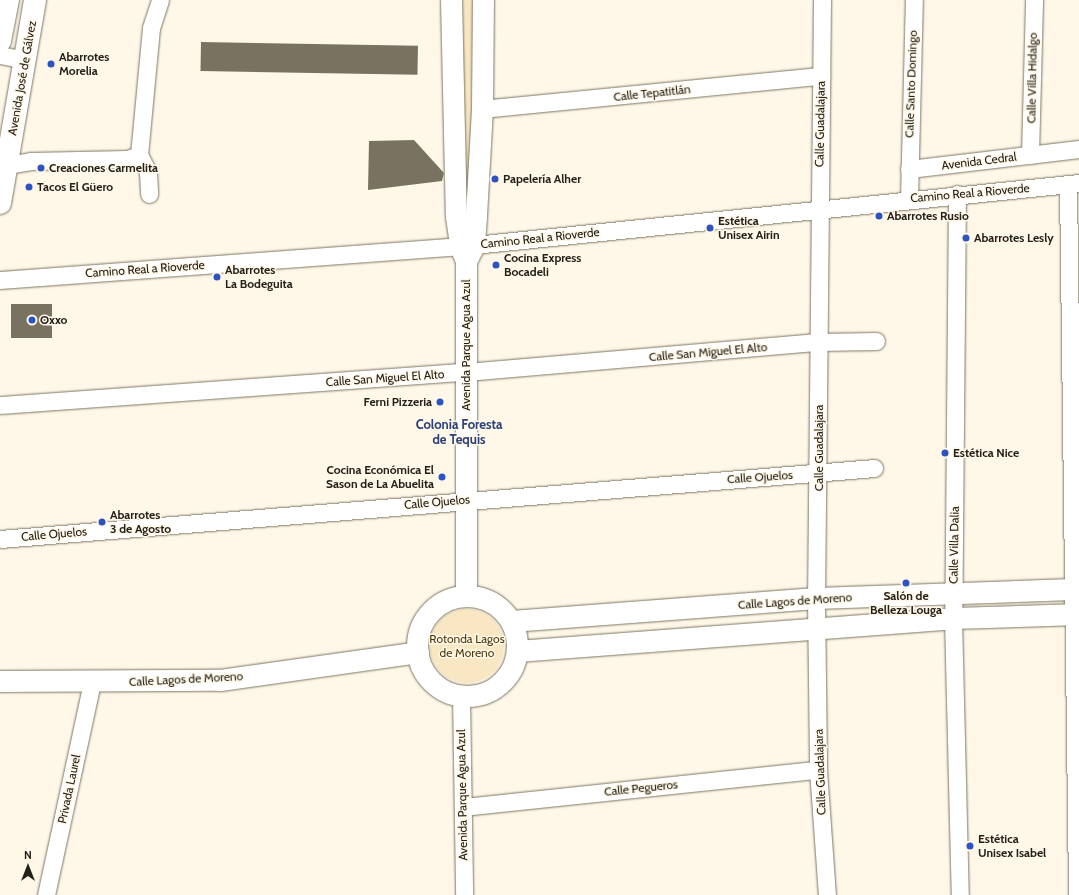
<!DOCTYPE html>
<meta charset="utf-8">
<style>
body{margin:0}
#map{position:relative;width:1079px;height:895px;overflow:hidden;background:#fff8e8;font-family:Cabin,sans-serif}
div>[style]{position:absolute}
[style*='--x']{left:calc(var(--x)*1px);top:calc(var(--y)*1px);width:calc(var(--w)*1px);rotate:calc(var(--a)*1deg)}
.green>*{inset:0;background:#f8e7c2}
.round{border-radius:50%}
.building>*{inset:0;background:#7a7261;transform-origin:0 0}
.roads{filter:drop-shadow(0 0 1px #7d7563) drop-shadow(0 0 1px #7d7563)}
.minor>*{height:17px;margin:-8.5px;padding:0 8.5px;transform-origin:8.5px;border-radius:8.5px;background:#fff}
.tertiary>*{height:21px;margin:-10.5px;padding:0 10.5px;transform-origin:10.5px;border-radius:10.5px;background:#fff}
.tertiary>.ring{margin:-10.5px;padding:0;box-sizing:content-box;background:none;border:21px solid #fff;border-radius:50%}
.secondary>*{height:22px;margin:-11px;padding:0 11px;transform-origin:11px;border-radius:11px;background:#fff}
.dots>*{width:11px;height:11px;translate:-50% -50%;box-sizing:border-box;border:2px solid #fff8e8;border-radius:50%}
span{translate:-50% -50%;white-space:nowrap;text-align:center;line-height:1.15;-webkit-text-stroke:3px #fff8e8;paint-order:stroke}
.poi-label{font-size:12px;color:#24211a;font-weight:700}
.left{translate:0 -50%;text-align:left}
.right{translate:-100% -50%;text-align:right}
.street-label{font-size:12px;color:#24211a}
.park-label{font-size:12px;color:#4a390d}
.neighbourhood-label{font-size:13px;color:#2b417a;font-weight:700}
.north{position:absolute;left:8px;top:847px;width:40px;height:40px;-webkit-text-stroke:3px #fff8e8;paint-order:stroke;rotate:0deg;font-size:11px;font-weight:700;line-height:16px;text-align:center;color:#24211a}
.north::after{content:'';display:block;margin:auto;width:14px;height:18px;background:#24211a;clip-path:polygon(50% 0,100% 100%,50% 72%,0 100%)}
</style>
<div id="map">
<div class="green">
<div style="clip-path:polygon(463px 0,477px 0,473px 203px,461px 203px)"></div>
<div class="round" style="left:430px;top:609px;width:74px;height:74px"></div>
</div>
<div class="building">
<div style="left:201px;top:42px;width:217px;height:29px;rotate:1deg"></div>
<div style="clip-path:polygon(414px 140px,444px 173px,442px 181px,368px 190px,369px 141px)"></div>
<div style="left:11px;top:304px;width:41px;height:34px"></div>
</div>
<div class="roads">
<div class="minor">
<div style="--x:822;--y:0;--w:598;--a:90.57"></div>
<div style="--x:816;--y:598;--w:172;--a:89.3"></div>
<div style="--x:818;--y:770;--w:125;--a:85.9"></div>
<div style="--x:0;--y:55;--w:25;--a:11"></div>
<div style="--x:482;--y:109;--w:341;--a:-5.6"></div>
<div style="--x:139;--y:155;--w:128;--a:-84.6"></div>
<div style="--x:151;--y:28;--w:29;--a:-72"></div>
<div style="--x:139;--y:155;--w:19;--a:62"></div>
<div style="--x:148;--y:172;--w:22;--a:87"></div>
<div style="--x:1030;--y:155;--w:155;--a:-88.5"></div>
<div style="--x:0;--y:166;--w:30;--a:-9"></div>
<div style="--x:30;--y:161;--w:97;--a:-1.2"></div>
<div style="--x:127;--y:159;--w:13;--a:-18"></div>
<div style="--x:909;--y:169;--w:171;--a:-6.7"></div>
<div style="--x:1068;--y:184;--w:711;--a:89.27"></div>
<div style="--x:957;--y:194;--w:424;--a:90.5"></div>
<div style="--x:953;--y:618;--w:277;--a:88.6"></div>
<div style="--x:909;--y:199;--w:199;--a:-88.6"></div>
<div style="--x:0;--y:280;--w:475;--a:-4.2"></div>
<div style="--x:474;--y:245;--w:608;--a:-5.85"></div>
<div style="--x:0;--y:405;--w:467;--a:-4.1"></div>
<div style="--x:466;--y:372;--w:353;--a:-4.9"></div>
<div style="--x:818;--y:342;--w:58;--a:-1"></div>
<div style="--x:0;--y:539;--w:877;--a:-4.64"></div>
<div style="--x:461;--y:695;--w:200;--a:89.1"></div>
<div style="--x:463;--y:807;--w:357;--a:-6"></div>
<div style="--x:46;--y:895;--w:218;--a:-77.8"></div>
</div>
<div class="tertiary">
<div style="--x:451;--y:0;--w:216;--a:88.7"></div>
<div style="--x:456;--y:216;--w:30;--a:82"></div>
<div style="--x:460;--y:246;--w:16;--a:68"></div>
<div style="--x:466;--y:261;--w:335;--a:90"></div>
<div style="--x:466;--y:261;--w:18;--a:-63"></div>
<div style="--x:474;--y:245;--w:29;--a:-86"></div>
<div style="--x:476;--y:216;--w:107;--a:-86.8"></div>
<div style="--x:482;--y:109;--w:109;--a:-89.5"></div>
<div class="ring" style="left:417px;top:596px;width:79px;height:79px"></div>
<div style="--x:511;--y:621;--w:306;--a:-4.3"></div>
<div style="--x:816;--y:598;--w:263;--a:-2"></div>
<div style="--x:517;--y:651;--w:437;--a:-4.3"></div>
<div style="--x:953;--y:618;--w:126;--a:-1.8"></div>
<div style="--x:0;--y:681;--w:220;--a:-0.3"></div>
<div style="--x:220;--y:680;--w:200;--a:-8"></div>
</div>
<div class="secondary">
<div style="--x:0;--y:41;--w:42;--a:-79"></div>
<div style="--x:0;--y:203;--w:206;--a:-80.2"></div>
</div>
</div>
<div class="dots">
<div style="left:51px;top:64px;background:#2d52c2"></div>
<div style="left:41px;top:168px;background:#2d52c2"></div>
<div style="left:495px;top:179px;background:#2d52c2"></div>
<div style="left:29px;top:187px;background:#2d52c2"></div>
<div style="left:879px;top:216px;background:#2d52c2"></div>
<div style="left:710px;top:228px;background:#2d52c2"></div>
<div style="left:966px;top:238px;background:#2d52c2"></div>
<div style="left:496px;top:265px;background:#2d52c2"></div>
<div style="left:217px;top:277px;background:#2d52c2"></div>
<div style="left:32px;top:320px;background:#2d52c2"></div>
<div style="left:440px;top:402px;background:#2d52c2"></div>
<div style="left:945px;top:453px;background:#2d52c2"></div>
<div style="left:442px;top:477px;background:#2d52c2"></div>
<div style="left:102px;top:522px;background:#2d52c2"></div>
<div style="left:906px;top:583px;background:#2d52c2"></div>
<div style="left:970px;top:846px;background:#2d52c2"></div>
</div>
<div class="poi-label">
<span class="left" style="left:59px;top:64px">Abarrotes<br>Morelia</span>
<span class="left" style="left:49px;top:168px">Creaciones Carmelita</span>
<span class="left" style="left:503px;top:179px">Papelería Alher</span>
<span class="left" style="left:37px;top:187px">Tacos El Güero</span>
<span class="left" style="left:887px;top:216px">Abarrotes Rusio</span>
<span class="left" style="left:718px;top:228px">Estética<br>Unisex Airin</span>
<span class="left" style="left:974px;top:238px">Abarrotes Lesly</span>
<span class="left" style="left:504px;top:265px">Cocina Express<br>Bocadeli</span>
<span class="left" style="left:225px;top:277px">Abarrotes<br>La Bodeguita</span>
<span class="left" style="left:40px;top:320px">Oxxo</span>
<span class="right" style="left:432px;top:402px">Ferni Pizzeria</span>
<span class="left" style="left:953px;top:453px">Estética Nice</span>
<span class="right" style="left:434px;top:477px">Cocina Económica El<br>Sason de La Abuelita</span>
<span class="left" style="left:110px;top:522px">Abarrotes<br>3 de Agosto</span>
<span style="left:906px;top:603px">Salón de<br>Belleza Louga</span>
<span class="left" style="left:978px;top:846px">Estética<br>Unisex Isabel</span>
</div>
<div class="street-label">
<span style="left:22px;top:78px;rotate:-80deg">Avenida José de Gálvez</span>
<span style="left:1032px;top:78px;rotate:-89deg">Calle Villa Hidalgo</span>
<span style="left:911px;top:84px;rotate:-88deg">Calle Santo Domingo</span>
<span style="left:652px;top:93px;rotate:-6deg">Calle Tepatitlán</span>
<span style="left:820px;top:124px;rotate:-89deg">Calle Guadalajara</span>
<span style="left:979px;top:161px;rotate:-7deg">Avenida Cedral</span>
<span style="left:970px;top:193px;rotate:-5deg">Camino Real a Rioverde</span>
<span style="left:540px;top:238px;rotate:-6deg">Camino Real a Rioverde</span>
<span style="left:145px;top:269px;rotate:-4deg">Camino Real a Rioverde</span>
<span style="left:466px;top:345px;rotate:-90deg">Avenida Parque Agua Azul</span>
<span style="left:708px;top:352px;rotate:-5deg">Calle San Miguel El Alto</span>
<span style="left:385px;top:378px;rotate:-4deg">Calle San Miguel El Alto</span>
<span style="left:819px;top:448px;rotate:-90deg">Calle Guadalajara</span>
<span style="left:760px;top:477px;rotate:-4deg">Calle Ojuelos</span>
<span style="left:437px;top:502px;rotate:-5deg">Calle Ojuelos</span>
<span style="left:54px;top:534px;rotate:-5deg">Calle Ojuelos</span>
<span style="left:954px;top:545px;rotate:-89deg">Calle Villa Dalia</span>
<span style="left:795px;top:601px;rotate:-4deg">Calle Lagos de Moreno</span>
<span style="left:186px;top:679px;rotate:-3deg">Calle Lagos de Moreno</span>
<span style="left:820px;top:772px;rotate:-92deg">Calle Guadalajara</span>
<span style="left:641px;top:788px;rotate:-6deg">Calle Pegueros</span>
<span style="left:69px;top:789px;rotate:-78deg">Privada Laurel</span>
<span style="left:462px;top:795px;rotate:-91deg">Avenida Parque Agua Azul</span>
</div>
<div class="park-label">
<span style="left:467px;top:646px">Rotonda Lagos<br>de Moreno</span>
</div>
<div class="neighbourhood-label">
<span style="left:459px;top:432px">Colonia Foresta<br>de Tequis</span>
</div>
<div class="north">N</div>
</div>
